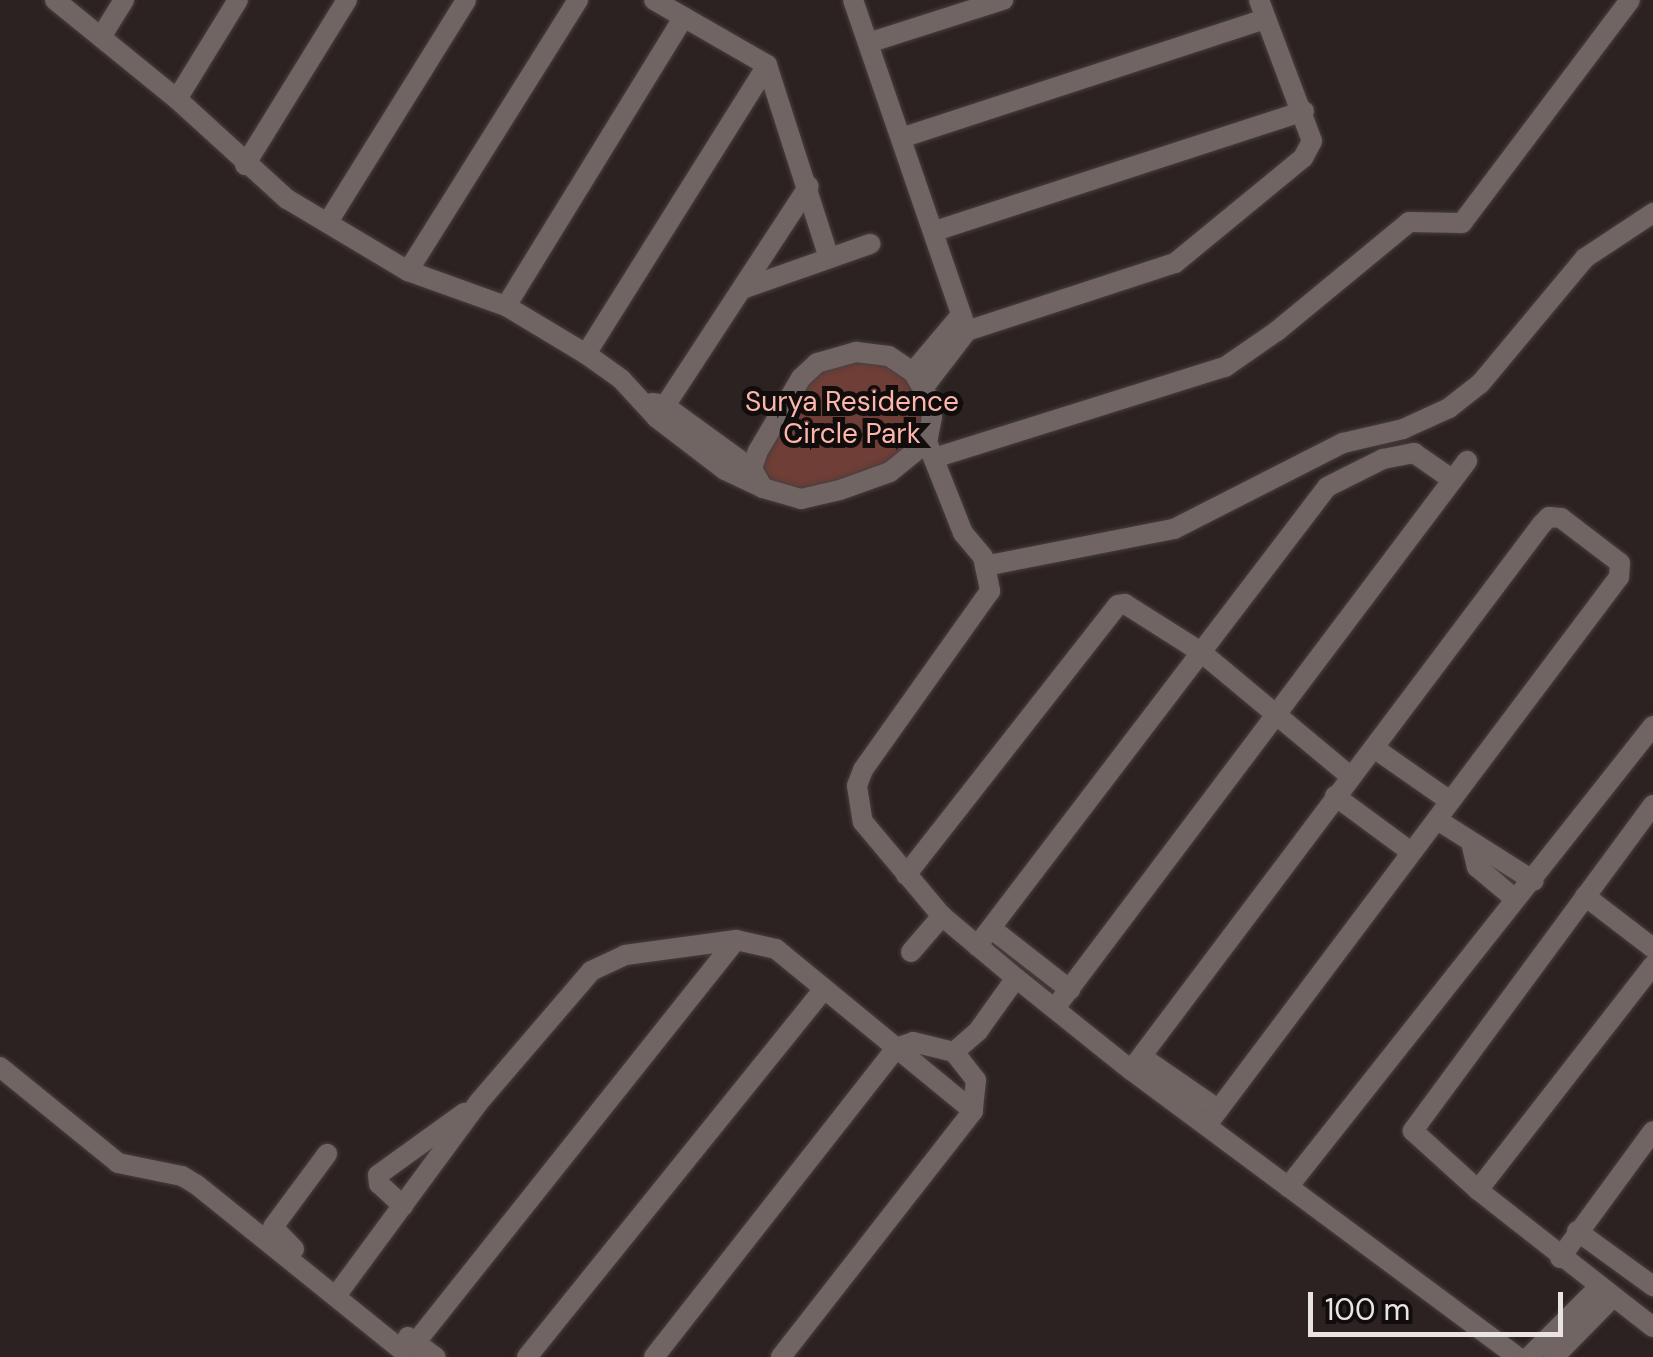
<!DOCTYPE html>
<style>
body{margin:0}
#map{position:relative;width:1653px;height:1357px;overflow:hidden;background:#2b2221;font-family:"DM Sans",sans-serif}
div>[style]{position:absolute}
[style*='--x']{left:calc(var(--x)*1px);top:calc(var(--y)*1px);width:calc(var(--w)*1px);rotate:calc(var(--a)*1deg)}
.green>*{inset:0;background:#6f3e37}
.roads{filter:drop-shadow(0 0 2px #473f3e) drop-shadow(0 0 2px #473f3e)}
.street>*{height:20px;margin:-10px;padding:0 10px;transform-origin:10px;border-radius:10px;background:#716563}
span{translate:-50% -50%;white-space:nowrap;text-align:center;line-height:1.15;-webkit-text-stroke:10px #110d0c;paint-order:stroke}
.park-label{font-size:28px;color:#fcb6ac}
.scale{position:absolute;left:1308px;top:1292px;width:255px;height:45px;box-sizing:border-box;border:5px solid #e9e3e1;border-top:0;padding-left:12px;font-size:30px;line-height:35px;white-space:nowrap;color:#e9e3e1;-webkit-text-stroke:8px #110d0c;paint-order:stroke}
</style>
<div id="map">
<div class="green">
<div style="clip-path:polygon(873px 352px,924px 387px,927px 442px,840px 490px,763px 488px,758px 451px,801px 378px)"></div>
</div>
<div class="roads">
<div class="street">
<div style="--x:55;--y:0;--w:157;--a:39.1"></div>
<div style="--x:177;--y:99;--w:149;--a:42.3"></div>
<div style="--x:287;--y:199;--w:141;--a:30.8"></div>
<div style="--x:408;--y:271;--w:104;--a:19.7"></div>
<div style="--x:506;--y:306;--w:93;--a:31"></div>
<div style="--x:586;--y:354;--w:43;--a:35.5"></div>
<div style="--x:621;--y:379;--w:53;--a:47.3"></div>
<div style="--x:657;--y:418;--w:86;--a:37.4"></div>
<div style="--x:725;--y:470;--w:42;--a:25.3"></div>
<div style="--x:654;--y:0;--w:130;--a:29.9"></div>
<div style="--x:767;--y:65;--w:203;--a:72.2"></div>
<div style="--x:853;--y:0;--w:350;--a:71"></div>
<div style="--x:101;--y:37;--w:44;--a:-58.1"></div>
<div style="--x:868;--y:43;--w:142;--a:-17.7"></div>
<div style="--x:177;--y:99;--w:116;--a:-58.4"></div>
<div style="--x:901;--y:138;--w:383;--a:-18.1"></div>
<div style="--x:245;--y:165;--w:194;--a:-58.3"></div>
<div style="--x:328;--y:222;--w:261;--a:-58.1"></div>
<div style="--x:935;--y:231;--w:388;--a:-18"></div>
<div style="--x:408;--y:271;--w:320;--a:-57.9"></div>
<div style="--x:745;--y:288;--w:133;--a:-19.4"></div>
<div style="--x:506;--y:306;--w:339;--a:-58.4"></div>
<div style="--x:856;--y:352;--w:33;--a:7"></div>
<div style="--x:889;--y:356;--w:29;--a:34"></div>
<div style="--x:913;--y:372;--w:31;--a:59"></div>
<div style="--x:929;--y:399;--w:18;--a:81"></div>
<div style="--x:932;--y:417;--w:25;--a:101"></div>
<div style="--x:927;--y:442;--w:48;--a:141"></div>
<div style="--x:890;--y:472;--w:53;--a:160.2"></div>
<div style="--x:840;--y:490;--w:40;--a:167"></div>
<div style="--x:801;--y:499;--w:40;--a:-164"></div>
<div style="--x:763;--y:488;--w:22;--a:-120"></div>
<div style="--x:752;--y:469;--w:19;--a:-72"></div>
<div style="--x:758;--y:451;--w:85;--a:-59.5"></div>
<div style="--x:801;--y:378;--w:22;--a:-43"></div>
<div style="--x:817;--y:363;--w:41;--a:-15.8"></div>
<div style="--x:586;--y:354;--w:341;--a:-57.9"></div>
<div style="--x:913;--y:372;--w:75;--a:-49.9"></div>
<div style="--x:924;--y:387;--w:71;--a:-52.5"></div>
<div style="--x:967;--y:331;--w:219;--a:-18.1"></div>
<div style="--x:1175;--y:263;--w:166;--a:-39.4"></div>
<div style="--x:1303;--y:158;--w:19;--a:-62"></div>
<div style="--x:1312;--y:141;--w:151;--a:-110.6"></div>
<div style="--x:652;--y:403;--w:12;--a:9"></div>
<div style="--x:664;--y:405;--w:109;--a:36"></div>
<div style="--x:657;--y:418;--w:277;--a:-56.8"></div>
<div style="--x:927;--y:442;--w:98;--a:68.4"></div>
<div style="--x:963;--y:533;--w:31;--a:50"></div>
<div style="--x:983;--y:557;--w:35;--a:78"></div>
<div style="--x:990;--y:591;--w:219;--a:125.4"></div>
<div style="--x:863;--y:770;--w:17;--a:111"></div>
<div style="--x:857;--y:786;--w:36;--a:81"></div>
<div style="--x:863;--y:822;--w:123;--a:50"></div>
<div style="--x:942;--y:916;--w:97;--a:40"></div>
<div style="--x:1016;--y:978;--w:147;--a:38.7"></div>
<div style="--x:1131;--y:1070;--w:481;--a:36.6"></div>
<div style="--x:934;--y:458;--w:305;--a:-17.4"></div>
<div style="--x:1225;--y:367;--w:63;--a:-34.7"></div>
<div style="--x:1277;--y:331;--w:171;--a:-39.5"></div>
<div style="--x:1409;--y:222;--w:53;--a:1.1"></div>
<div style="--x:1462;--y:223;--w:279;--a:-53"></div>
<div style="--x:985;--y:566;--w:193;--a:-11.1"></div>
<div style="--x:1174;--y:529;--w:190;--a:-27"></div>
<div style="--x:1343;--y:443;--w:62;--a:-13.1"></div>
<div style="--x:1403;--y:429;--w:51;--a:-24.5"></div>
<div style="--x:1449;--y:408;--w:39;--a:-38"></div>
<div style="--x:1480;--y:384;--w:164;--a:-50.2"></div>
<div style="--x:1585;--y:258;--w:82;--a:-33.5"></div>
<div style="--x:1374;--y:748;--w:93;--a:34.9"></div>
<div style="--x:1335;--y:796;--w:94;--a:36.4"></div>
<div style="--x:1653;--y:805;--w:405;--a:126.4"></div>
<div style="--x:1413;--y:1131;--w:88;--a:42.2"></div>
<div style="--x:1478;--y:1190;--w:222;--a:38.1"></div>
<div style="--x:1439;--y:821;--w:112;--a:32.3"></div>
<div style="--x:1471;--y:842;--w:26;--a:77"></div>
<div style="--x:1477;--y:867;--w:48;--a:40"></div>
<div style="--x:906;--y:875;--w:343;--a:-51.9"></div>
<div style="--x:1118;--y:605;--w:7;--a:-8"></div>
<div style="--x:1125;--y:604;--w:90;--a:32.3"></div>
<div style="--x:1201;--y:652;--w:194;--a:39.8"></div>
<div style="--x:1585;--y:896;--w:86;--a:37.4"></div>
<div style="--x:992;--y:929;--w:99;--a:38"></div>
<div style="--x:977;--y:946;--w:577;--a:-52.67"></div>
<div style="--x:1327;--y:487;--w:63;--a:-26.6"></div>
<div style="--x:1383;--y:459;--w:32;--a:-11"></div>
<div style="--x:1414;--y:453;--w:47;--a:34.7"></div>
<div style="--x:911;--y:952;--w:48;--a:-49.3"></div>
<div style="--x:1055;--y:1008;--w:685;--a:-53.01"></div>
<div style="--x:954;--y:1052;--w:32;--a:-41"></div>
<div style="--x:978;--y:1031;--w:65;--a:-54.4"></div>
<div style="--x:1142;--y:1057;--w:93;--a:34.5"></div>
<div style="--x:0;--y:1067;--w:152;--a:39.1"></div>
<div style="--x:118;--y:1163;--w:65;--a:11.5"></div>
<div style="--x:182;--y:1176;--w:17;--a:31"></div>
<div style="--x:197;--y:1185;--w:274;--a:38.9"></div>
<div style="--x:1131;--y:1070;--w:683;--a:-53.03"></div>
<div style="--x:1542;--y:524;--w:10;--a:-45"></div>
<div style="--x:1549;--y:517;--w:12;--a:5"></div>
<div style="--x:1561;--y:518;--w:74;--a:37.3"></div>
<div style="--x:1620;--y:563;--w:14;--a:94"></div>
<div style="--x:1619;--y:577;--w:686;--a:126.94"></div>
<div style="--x:1288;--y:1187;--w:588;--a:-51.63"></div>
<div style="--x:1478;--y:1190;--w:285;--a:-52.1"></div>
<div style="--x:403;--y:1206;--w:33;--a:-137"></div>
<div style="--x:379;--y:1184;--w:9;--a:-96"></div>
<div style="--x:378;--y:1175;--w:106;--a:-35.8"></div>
<div style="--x:1577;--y:1231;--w:94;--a:35.9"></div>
<div style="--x:294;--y:1249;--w:30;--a:-134"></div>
<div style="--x:273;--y:1227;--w:91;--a:-53.5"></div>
<div style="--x:1560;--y:1258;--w:157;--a:-53.8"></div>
<div style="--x:341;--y:1289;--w:231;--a:-53.6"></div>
<div style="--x:478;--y:1103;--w:174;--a:-49.4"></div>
<div style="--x:591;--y:971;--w:38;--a:-25"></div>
<div style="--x:625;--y:955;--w:112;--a:-7.7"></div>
<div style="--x:408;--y:1337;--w:34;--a:36"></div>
<div style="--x:416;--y:1342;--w:514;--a:-51.48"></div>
<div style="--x:736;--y:940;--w:41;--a:12.7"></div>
<div style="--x:776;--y:949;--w:255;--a:39.4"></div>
<div style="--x:973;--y:1111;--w:312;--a:128"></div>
<div style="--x:527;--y:1357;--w:473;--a:-51.1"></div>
<div style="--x:654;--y:1357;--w:392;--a:-51.9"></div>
<div style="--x:896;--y:1048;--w:18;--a:-19"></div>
<div style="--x:913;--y:1042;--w:42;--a:13.7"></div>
<div style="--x:954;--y:1052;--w:36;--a:52"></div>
<div style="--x:976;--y:1080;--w:31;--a:96"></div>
<div style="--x:1529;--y:1357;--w:99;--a:-45"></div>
<div style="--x:1554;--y:1357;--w:84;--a:-45.5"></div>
</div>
</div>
<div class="park-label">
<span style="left:852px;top:418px">Surya Residence<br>Circle Park</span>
</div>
<div class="scale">100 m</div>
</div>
